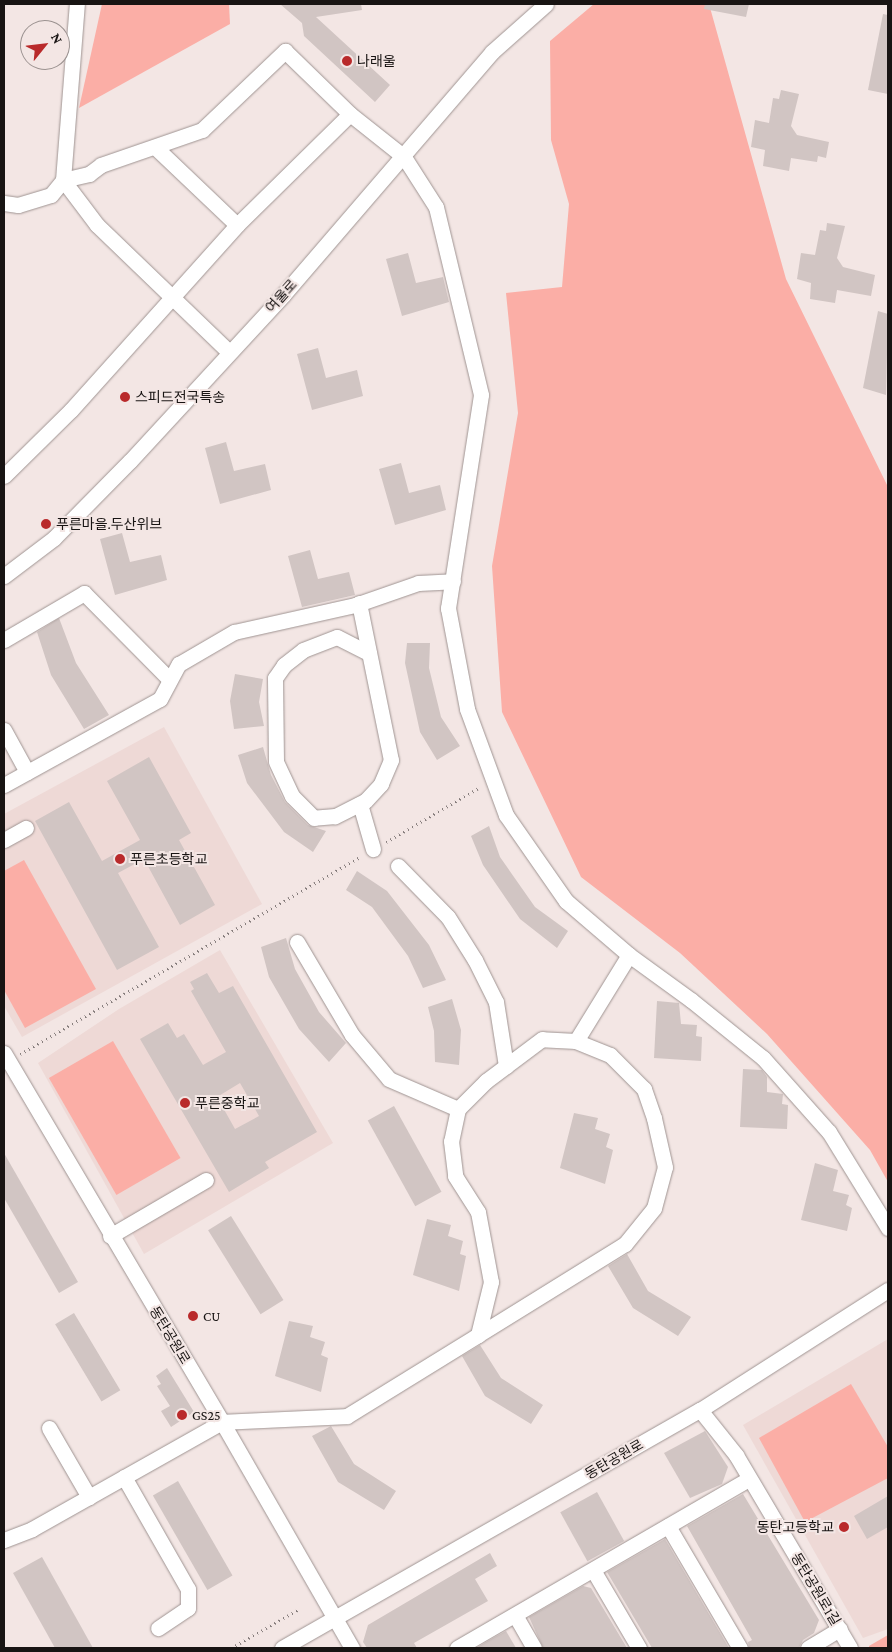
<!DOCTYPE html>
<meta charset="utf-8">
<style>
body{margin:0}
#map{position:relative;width:892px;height:1652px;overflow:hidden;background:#f3e6e4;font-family:"Crimson Pro","Noto Sans KR",serif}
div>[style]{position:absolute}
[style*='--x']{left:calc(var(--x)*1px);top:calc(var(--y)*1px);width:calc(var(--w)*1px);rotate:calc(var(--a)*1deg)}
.built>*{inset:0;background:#eed9d6}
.green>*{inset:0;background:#fbaea6;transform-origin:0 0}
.building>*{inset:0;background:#d1c5c3;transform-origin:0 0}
.path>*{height:2.5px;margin-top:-1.25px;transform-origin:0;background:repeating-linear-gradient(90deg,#887f7e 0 1px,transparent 0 5px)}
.roads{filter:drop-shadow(0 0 1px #9f9492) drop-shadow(0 0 1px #9f9492)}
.minor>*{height:15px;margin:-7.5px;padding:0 7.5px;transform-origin:7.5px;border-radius:7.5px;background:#fff}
.dots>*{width:14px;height:14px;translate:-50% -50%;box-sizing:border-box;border:2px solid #f3e6e4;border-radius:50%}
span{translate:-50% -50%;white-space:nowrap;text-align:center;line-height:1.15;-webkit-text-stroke:4px #f3e6e4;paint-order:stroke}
.poi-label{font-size:14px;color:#181413}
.left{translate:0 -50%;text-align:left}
.right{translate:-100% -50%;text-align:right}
.street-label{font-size:14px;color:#181413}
.frame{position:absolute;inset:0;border:5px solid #181413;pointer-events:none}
.north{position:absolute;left:20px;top:20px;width:50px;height:50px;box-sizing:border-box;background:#f3e6e4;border:1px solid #9b9290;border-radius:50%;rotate:61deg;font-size:14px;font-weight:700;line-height:20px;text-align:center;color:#181413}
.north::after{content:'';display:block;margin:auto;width:18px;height:22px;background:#b92a2b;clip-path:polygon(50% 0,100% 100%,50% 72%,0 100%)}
</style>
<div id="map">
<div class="built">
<div style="clip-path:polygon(164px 727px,262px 904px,22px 1037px,4px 1006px,4px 814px)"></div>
<div style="clip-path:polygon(220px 950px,333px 1143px,144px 1254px,38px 1063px,119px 1009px)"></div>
<div style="clip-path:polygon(888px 1339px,888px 1629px,863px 1638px,743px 1425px)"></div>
</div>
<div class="green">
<div style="clip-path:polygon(102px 4px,229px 4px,230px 24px,79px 108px)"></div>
<div style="clip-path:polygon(594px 4px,709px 4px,786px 279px,888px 487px,888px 1182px,870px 1150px,767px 1034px,680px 953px,581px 877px,502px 712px,492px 566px,518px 413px,506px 293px,562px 287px,569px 204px,551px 140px,550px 41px)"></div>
<div style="clip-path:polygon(24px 860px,96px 989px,25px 1028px,4px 990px,4px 871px)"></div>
<div style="left:113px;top:1041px;width:135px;height:74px;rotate:60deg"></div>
<div style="clip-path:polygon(851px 1384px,888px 1447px,888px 1478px,805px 1522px,759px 1438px)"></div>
<div style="clip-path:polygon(888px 1635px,888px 1648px,869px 1648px,869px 1646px)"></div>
</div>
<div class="building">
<div style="clip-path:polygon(280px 4px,361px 4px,362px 10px,316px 17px,390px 85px,375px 102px,304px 36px,302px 23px)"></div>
<div style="clip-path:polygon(705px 4px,749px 4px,746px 17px,704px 9px)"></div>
<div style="clip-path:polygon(883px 14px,888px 15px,888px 94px,868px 90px)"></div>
<div style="clip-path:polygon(781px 90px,799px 94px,791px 126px,797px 135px,829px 142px,826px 158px,818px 156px,817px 162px,791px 158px,789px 171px,763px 166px,765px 150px,751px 147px,755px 120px,769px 123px,773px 98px,779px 99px)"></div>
<div style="clip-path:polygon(827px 223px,845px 226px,837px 258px,843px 267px,875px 275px,871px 296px,837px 290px,835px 303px,810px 299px,811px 283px,797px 279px,801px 253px,815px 255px,820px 230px,826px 231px)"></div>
<div style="clip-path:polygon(408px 253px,416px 283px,443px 277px,449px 302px,402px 316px,386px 259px)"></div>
<div style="clip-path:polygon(878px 311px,888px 314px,886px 395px,863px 388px)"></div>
<div style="clip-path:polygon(318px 348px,326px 378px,357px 370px,363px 396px,312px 410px,297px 354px)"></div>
<div style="clip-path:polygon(226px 442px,234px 471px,265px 464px,271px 490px,220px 504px,205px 448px)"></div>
<div style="clip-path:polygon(401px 463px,409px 493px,440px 485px,446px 510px,395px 525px,379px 469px)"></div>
<div style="clip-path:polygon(122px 533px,130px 562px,161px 555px,167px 580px,115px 595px,100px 539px)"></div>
<div style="clip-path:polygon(310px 550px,318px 579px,349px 572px,355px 595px,302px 607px,288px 556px)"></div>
<div style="clip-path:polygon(59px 618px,76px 663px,109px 715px,84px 729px,51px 675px,37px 632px)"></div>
<div style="clip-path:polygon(407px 643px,430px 643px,429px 668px,441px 717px,460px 746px,437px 760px,420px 732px,405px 663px)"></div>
<div style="clip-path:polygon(235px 674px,263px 679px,259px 702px,264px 726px,234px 729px,230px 701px)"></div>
<div style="clip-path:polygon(263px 747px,271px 775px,285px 802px,308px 825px,326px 831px,313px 852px,284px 832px,247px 783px,238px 755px)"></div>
<div style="clip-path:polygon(149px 757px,191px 833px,179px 840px,215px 905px,180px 925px,144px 859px,118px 873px,159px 947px,117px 970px,35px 821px,69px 802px,102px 861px,140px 840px,107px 781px)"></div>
<div style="clip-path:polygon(489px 826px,500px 857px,535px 907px,568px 931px,557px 948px,520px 919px,483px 865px,471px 836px)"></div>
<div style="clip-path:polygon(357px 871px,387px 891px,429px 945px,446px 980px,423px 988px,408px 956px,372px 907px,346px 890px)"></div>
<div style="clip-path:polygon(286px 938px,295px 969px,319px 1012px,346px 1043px,329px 1062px,299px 1029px,269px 977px,261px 947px)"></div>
<div style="clip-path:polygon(evenodd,207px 973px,219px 993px,233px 986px,317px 1132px,265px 1162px,269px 1168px,229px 1192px,140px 1039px,168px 1023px,177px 1038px,184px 1034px,203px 1065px,226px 1052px,191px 991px,194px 989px,190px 982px,207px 973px,240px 1083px,259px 1116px,235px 1129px,217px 1097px,240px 1083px)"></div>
<div style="clip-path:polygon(452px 999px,461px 1030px,459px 1065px,435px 1062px,434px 1031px,428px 1007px)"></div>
<div style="clip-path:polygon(657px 1001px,679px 1003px,681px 1024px,697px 1025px,696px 1036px,702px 1037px,701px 1061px,654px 1058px)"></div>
<div style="clip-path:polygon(743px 1069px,762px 1070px,767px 1077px,767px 1092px,783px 1094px,782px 1104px,788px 1105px,787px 1129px,740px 1127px)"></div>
<div style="left:394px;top:1106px;width:98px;height:30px;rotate:61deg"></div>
<div style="clip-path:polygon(574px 1113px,598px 1118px,595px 1129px,610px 1134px,606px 1147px,613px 1150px,605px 1184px,560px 1168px)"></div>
<div style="clip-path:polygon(4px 1153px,78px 1282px,59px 1293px,4px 1198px)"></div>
<div style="clip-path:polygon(815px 1163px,838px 1170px,833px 1191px,849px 1195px,846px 1205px,852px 1208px,847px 1231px,801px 1220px)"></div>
<div style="left:231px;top:1216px;width:99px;height:27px;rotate:58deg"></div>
<div style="clip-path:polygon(427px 1219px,451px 1225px,448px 1236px,463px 1241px,460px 1254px,466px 1256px,459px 1291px,413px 1275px)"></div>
<div style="clip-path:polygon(627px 1254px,648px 1291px,691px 1317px,678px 1336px,633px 1308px,608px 1266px)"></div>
<div style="left:74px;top:1313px;width:90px;height:22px;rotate:59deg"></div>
<div style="clip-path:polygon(289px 1321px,313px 1326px,310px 1337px,325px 1342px,321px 1355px,328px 1358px,321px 1392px,275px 1376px)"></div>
<div style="clip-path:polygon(480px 1345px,501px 1378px,543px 1405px,531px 1424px,485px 1396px,462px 1356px)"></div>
<div style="clip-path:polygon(167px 1368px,194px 1412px,171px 1427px,161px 1411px,170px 1406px,157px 1386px,161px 1384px,156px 1376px)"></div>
<div style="clip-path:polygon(331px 1426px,354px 1464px,396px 1491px,384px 1510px,338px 1482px,312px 1436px)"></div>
<div style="clip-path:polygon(705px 1431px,728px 1467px,722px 1484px,690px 1498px,664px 1453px)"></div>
<div style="left:178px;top:1481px;width:109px;height:29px;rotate:60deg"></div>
<div style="left:597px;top:1492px;width:56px;height:42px;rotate:61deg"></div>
<div style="clip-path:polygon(743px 1494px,819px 1620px,814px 1633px,803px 1640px,799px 1648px,749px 1648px,748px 1642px,752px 1640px,687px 1526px)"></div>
<div style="clip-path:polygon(888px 1496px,888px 1527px,867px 1539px,854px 1516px)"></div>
<div style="clip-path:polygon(665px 1539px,729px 1648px,652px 1648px,607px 1572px)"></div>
<div style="clip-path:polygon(490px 1553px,497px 1566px,475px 1579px,488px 1601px,414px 1643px,417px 1648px,367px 1648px,363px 1642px,368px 1625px)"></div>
<div style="clip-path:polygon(42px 1557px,93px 1648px,55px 1648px,13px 1573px)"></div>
<div style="clip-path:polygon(583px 1586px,591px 1588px,627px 1648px,543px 1648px,529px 1617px)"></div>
<div style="clip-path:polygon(506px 1631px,516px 1648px,476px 1648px,493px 1638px)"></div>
</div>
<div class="path">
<div style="--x:386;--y:842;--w:109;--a:-30.3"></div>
<div style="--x:20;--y:1054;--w:394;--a:-30.1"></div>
<div style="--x:231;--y:1648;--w:78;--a:-29.8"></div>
</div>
<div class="roads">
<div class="minor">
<div style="--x:155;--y:147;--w:113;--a:43.6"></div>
<div style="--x:4;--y:203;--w:14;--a:8"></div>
<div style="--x:18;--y:205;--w:34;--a:-17"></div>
<div style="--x:51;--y:195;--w:19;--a:-51"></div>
<div style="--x:63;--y:180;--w:177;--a:-85.5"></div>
<div style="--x:229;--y:352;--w:183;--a:-136.1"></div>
<div style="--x:97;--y:225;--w:56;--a:-127.1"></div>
<div style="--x:63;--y:180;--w:27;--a:-13"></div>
<div style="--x:89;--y:174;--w:15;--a:-37"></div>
<div style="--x:101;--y:165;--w:107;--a:-19.1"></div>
<div style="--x:202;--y:130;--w:115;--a:-43.6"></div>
<div style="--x:285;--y:51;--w:91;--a:44.1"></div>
<div style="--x:350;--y:114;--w:69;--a:38.5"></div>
<div style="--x:404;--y:157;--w:59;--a:57.4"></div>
<div style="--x:436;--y:207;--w:193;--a:76.5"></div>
<div style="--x:481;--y:395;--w:216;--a:98.8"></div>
<div style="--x:448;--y:608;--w:103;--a:79.3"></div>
<div style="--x:467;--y:709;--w:113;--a:69.8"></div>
<div style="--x:506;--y:815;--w:105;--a:55.1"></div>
<div style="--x:566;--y:901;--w:83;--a:40.6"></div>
<div style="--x:629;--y:955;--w:77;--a:36"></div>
<div style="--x:691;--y:1000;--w:92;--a:38.9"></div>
<div style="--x:763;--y:1058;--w:99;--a:48.3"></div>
<div style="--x:829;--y:1132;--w:113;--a:58.4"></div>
<div style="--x:4;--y:476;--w:94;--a:-44.6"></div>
<div style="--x:71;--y:410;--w:249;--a:-48.1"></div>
<div style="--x:237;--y:225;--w:158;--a:-44.5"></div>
<div style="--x:4;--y:576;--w:63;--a:-37.2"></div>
<div style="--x:54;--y:538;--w:108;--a:-45.4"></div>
<div style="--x:130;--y:461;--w:226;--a:-47.3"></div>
<div style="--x:283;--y:295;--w:321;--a:-49.3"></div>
<div style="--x:492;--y:52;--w:72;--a:-41.6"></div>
<div style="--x:359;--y:603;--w:160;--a:78.5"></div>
<div style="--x:391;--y:760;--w:26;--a:113"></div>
<div style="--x:381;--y:784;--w:23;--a:133"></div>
<div style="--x:365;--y:801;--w:34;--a:153"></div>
<div style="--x:335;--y:816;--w:21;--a:175"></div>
<div style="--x:314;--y:818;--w:31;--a:-135"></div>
<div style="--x:292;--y:796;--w:38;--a:-115"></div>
<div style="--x:276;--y:761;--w:83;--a:-90.7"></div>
<div style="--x:275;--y:678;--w:16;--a:-55"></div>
<div style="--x:284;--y:665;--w:24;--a:-38"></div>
<div style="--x:303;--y:650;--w:36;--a:-21"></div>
<div style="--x:337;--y:637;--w:36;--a:27"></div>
<div style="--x:4;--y:640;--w:93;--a:-30.4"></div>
<div style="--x:84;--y:593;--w:122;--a:45.3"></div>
<div style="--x:4;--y:730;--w:48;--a:61.3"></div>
<div style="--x:4;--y:785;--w:178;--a:-28.9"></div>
<div style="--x:160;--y:699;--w:40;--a:-62"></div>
<div style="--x:179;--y:664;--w:64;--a:-30.2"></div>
<div style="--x:234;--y:632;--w:124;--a:-12.6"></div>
<div style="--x:355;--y:605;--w:67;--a:-19.2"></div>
<div style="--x:418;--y:583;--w:35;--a:-3"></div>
<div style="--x:360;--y:804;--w:47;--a:73.9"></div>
<div style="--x:4;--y:840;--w:25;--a:-29"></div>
<div style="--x:398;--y:866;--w:71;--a:45.6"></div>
<div style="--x:448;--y:917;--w:51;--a:57.9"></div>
<div style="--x:475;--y:960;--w:47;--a:63.4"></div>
<div style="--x:496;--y:1002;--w:65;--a:81.1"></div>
<div style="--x:297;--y:942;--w:108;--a:59.4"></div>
<div style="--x:352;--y:1035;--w:57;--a:49.9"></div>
<div style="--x:389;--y:1079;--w:75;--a:23.5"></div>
<div style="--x:576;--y:1041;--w:101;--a:-58.4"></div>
<div style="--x:4;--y:1053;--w:429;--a:59.4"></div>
<div style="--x:222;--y:1422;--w:261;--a:60.1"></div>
<div style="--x:110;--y:1236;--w:111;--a:-30.3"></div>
<div style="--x:700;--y:1410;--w:58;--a:51.3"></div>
<div style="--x:736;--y:1455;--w:224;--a:59.4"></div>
<div style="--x:49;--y:1428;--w:80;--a:59.9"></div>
<div style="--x:124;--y:1477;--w:129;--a:60.3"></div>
<div style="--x:188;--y:1589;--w:19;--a:90"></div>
<div style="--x:188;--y:1608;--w:36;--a:146"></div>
<div style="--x:668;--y:1526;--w:142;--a:59.5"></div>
<div style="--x:4;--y:1540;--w:30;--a:-21"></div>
<div style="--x:32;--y:1529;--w:218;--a:-29.4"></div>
<div style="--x:222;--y:1422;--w:125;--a:-2.7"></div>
<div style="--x:347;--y:1416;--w:154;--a:-31.7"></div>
<div style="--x:478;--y:1335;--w:173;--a:-31.8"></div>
<div style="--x:625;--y:1244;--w:46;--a:-51.1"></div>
<div style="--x:654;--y:1208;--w:42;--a:-75"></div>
<div style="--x:665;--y:1167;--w:50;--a:-102.7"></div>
<div style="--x:654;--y:1118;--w:31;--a:-109"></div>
<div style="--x:644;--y:1089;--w:48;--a:-135"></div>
<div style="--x:610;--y:1055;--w:37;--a:-158"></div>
<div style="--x:576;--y:1041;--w:34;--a:-177"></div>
<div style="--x:542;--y:1039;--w:70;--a:143.1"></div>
<div style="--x:486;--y:1081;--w:40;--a:135"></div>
<div style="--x:458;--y:1109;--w:33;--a:102"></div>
<div style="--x:451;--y:1141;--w:35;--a:83"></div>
<div style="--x:455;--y:1176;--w:43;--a:57.4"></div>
<div style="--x:478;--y:1212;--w:71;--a:79.5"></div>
<div style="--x:491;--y:1282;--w:55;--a:103.8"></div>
<div style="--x:593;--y:1570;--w:91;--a:59.5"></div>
<div style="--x:515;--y:1615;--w:38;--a:60"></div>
<div style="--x:282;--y:1648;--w:481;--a:-29.7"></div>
<div style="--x:700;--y:1410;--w:223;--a:-32.6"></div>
<div style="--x:457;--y:1648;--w:337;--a:-30.1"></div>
<div style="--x:808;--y:1648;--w:37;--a:-31"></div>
</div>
</div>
<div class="dots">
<div style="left:347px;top:61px;background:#b92a2b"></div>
<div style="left:125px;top:397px;background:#b92a2b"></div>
<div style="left:46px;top:524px;background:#b92a2b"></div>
<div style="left:120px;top:859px;background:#b92a2b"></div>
<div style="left:185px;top:1103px;background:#b92a2b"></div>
<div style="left:193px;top:1316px;background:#b92a2b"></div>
<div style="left:182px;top:1415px;background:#b92a2b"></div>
<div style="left:844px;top:1527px;background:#b92a2b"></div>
</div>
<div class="poi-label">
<span class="left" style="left:357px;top:61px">나래울</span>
<span class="left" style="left:135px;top:397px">스피드전국특송</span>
<span class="left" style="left:56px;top:524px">푸른마을.두산위브</span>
<span class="left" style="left:130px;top:859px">푸른초등학교</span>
<span class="left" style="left:195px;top:1103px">푸른중학교</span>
<span class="left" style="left:203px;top:1316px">CU</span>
<span class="left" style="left:192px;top:1415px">GS25</span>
<span class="right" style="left:834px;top:1527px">동탄고등학교</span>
</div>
<div class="street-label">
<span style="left:281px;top:296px;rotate:-48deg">여울로</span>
<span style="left:170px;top:1335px;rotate:59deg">동탄공원로</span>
<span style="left:614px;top:1459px;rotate:-30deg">동탄공원로</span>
<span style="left:816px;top:1589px;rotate:59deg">동탄공원로1길</span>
</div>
<div class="frame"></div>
<div class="north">N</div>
</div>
